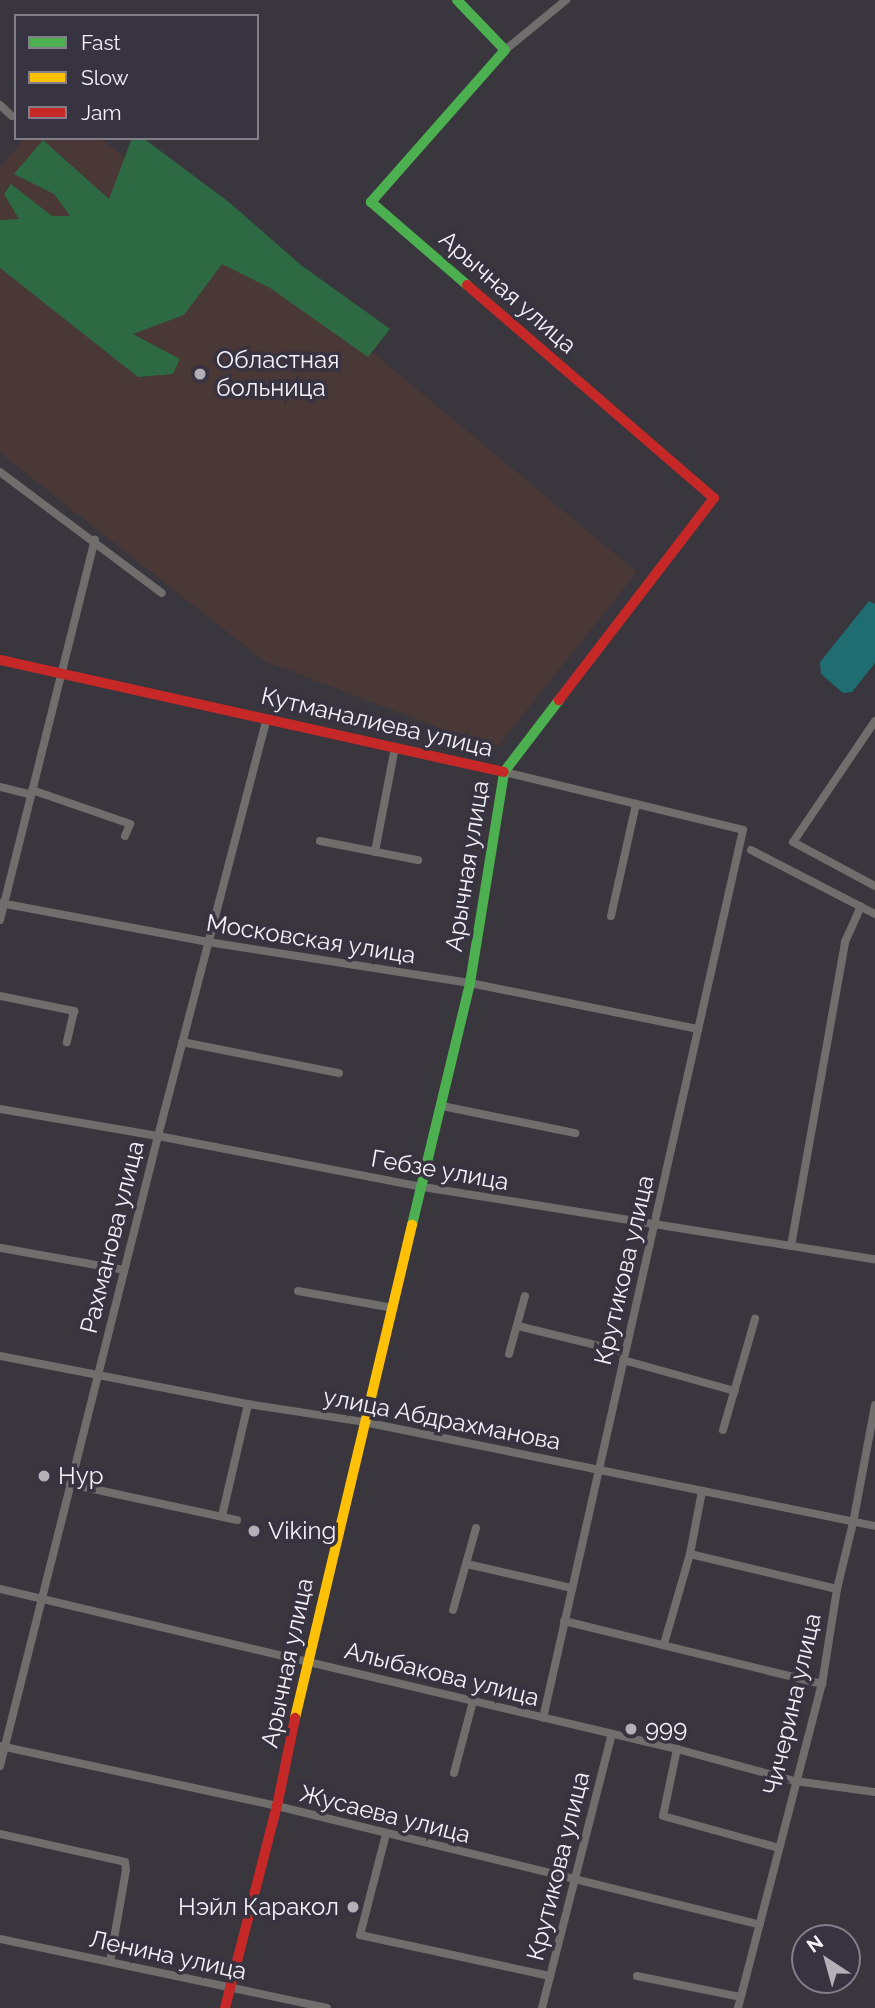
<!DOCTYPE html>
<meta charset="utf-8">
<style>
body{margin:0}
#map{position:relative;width:875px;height:2008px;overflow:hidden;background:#39363d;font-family:Raleway,sans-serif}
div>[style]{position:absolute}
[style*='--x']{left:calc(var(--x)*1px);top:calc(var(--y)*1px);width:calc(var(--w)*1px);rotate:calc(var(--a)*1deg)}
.medical>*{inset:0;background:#493835}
.green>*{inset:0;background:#2d6943}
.water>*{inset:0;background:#1f6d70}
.street>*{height:8px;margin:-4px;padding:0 4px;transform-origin:4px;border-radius:4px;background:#706d6d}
.fast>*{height:10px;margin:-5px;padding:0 5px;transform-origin:5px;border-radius:5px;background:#4caf50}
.slow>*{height:10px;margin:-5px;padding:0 5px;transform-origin:5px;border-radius:5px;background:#ffc107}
.jam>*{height:10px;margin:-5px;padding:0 5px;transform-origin:5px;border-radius:5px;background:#c62828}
.dots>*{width:19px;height:19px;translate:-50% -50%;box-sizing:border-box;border:4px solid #383340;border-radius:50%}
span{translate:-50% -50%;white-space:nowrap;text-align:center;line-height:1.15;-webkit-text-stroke:7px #383340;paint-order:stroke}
.street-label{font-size:24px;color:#f4f1f9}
.poi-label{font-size:24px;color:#f4f1f9}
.left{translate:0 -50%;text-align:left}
.right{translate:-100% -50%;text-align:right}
.legend{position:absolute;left:14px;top:14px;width:245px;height:126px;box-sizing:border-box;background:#383340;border:2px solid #837f8a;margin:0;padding:9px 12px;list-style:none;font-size:21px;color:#f4f1f9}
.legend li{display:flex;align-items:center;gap:14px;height:35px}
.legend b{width:35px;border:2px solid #837f8a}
.north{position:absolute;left:791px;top:1924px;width:70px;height:70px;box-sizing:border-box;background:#383340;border:2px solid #837f8a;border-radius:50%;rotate:324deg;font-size:19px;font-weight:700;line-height:28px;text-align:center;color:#f4f1f9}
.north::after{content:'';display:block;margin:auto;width:24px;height:32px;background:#b3b0b7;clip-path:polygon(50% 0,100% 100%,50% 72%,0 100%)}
</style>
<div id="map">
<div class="medical">
<div style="clip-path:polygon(25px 138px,100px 138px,305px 296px,637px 572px,498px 746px,453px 733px,264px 661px,0 453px,0 167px)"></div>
</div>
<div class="green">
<div style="clip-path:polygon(132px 138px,143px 138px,230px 203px,301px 265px,390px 329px,368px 357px,270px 288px,222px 264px,184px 315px,133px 334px,180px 359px,173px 374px,138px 377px,0 268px,0 220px,19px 219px,4px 194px,11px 184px,52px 216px,70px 216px,54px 194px,14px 174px,43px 140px,109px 199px)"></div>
</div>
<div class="water">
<div style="clip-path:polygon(869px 601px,875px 604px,875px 663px,852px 692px,843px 693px,821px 674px,820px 662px)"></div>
</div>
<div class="street">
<div style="--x:505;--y:50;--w:79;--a:-39.3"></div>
<div style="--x:0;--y:105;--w:16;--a:43"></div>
<div style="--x:0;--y:472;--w:202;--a:36.8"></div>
<div style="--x:875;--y:721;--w:146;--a:124.1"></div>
<div style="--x:793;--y:842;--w:93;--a:28.2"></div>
<div style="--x:504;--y:772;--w:246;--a:13.6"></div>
<div style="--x:743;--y:830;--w:910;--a:102.69"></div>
<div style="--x:0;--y:787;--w:32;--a:14"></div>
<div style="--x:32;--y:790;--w:104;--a:19.1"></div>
<div style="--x:130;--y:824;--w:13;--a:113"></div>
<div style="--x:320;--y:841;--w:100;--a:11"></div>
<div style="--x:751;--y:850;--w:140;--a:27.3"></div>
<div style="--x:375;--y:852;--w:107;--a:-79.2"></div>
<div style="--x:0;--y:903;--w:212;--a:10.6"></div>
<div style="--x:208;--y:942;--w:265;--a:8.9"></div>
<div style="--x:470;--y:983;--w:233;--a:11.4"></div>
<div style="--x:611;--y:916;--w:115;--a:-77.4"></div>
<div style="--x:0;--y:920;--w:392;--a:-76"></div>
<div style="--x:0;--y:996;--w:76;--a:11.5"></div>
<div style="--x:74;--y:1011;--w:32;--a:103"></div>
<div style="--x:182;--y:1042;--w:160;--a:11.2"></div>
<div style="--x:442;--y:1106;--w:136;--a:11.5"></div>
<div style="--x:0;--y:1109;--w:160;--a:9.7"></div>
<div style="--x:158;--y:1136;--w:270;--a:10.9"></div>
<div style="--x:423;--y:1187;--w:458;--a:9.1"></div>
<div style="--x:791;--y:1246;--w:309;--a:-79.9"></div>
<div style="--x:845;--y:942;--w:39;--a:-66"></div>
<div style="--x:1;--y:1248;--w:125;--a:10.1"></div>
<div style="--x:298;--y:1291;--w:97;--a:10.1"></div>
<div style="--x:518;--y:1326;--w:110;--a:13.7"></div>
<div style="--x:509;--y:1354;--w:60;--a:-74.6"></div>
<div style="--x:0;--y:1356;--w:253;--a:11"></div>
<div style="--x:248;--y:1404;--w:117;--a:8.8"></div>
<div style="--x:364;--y:1422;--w:521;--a:11.5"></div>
<div style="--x:623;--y:1360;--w:116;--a:15.5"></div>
<div style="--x:723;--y:1430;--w:116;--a:-73.9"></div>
<div style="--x:70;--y:1484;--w:171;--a:12.2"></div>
<div style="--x:222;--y:1516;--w:115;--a:-76.9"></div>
<div style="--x:690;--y:1554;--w:151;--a:13.4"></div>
<div style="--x:467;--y:1564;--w:108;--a:12.9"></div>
<div style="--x:0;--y:1589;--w:696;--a:13.3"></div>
<div style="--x:677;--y:1749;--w:122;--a:15.2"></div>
<div style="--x:795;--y:1781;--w:81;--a:7.8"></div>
<div style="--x:453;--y:1610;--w:85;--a:-74.3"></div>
<div style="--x:564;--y:1621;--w:266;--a:13.7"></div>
<div style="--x:664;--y:1644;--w:94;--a:-73.9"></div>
<div style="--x:690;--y:1554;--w:64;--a:-79.2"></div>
<div style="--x:0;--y:1746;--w:283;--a:12.2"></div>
<div style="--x:277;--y:1806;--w:497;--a:13.8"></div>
<div style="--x:677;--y:1749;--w:68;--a:101.8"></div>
<div style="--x:663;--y:1816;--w:120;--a:15.4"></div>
<div style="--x:0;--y:1766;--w:650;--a:-75.92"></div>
<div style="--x:158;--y:1136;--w:431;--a:-75.4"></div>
<div style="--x:454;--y:1773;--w:74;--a:-75.2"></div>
<div style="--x:0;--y:1834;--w:128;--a:12.6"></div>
<div style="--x:125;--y:1862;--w:8;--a:83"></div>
<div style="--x:126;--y:1870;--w:93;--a:99.9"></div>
<div style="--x:386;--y:1834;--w:104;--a:104.4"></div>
<div style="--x:360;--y:1935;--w:194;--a:12.2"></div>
<div style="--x:0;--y:1939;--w:334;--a:11.9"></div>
<div style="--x:637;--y:1976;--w:105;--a:11.5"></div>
<div style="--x:542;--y:2008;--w:283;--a:-75.7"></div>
<div style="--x:738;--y:2008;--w:335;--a:-75.5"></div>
<div style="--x:822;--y:1684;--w:96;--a:-81"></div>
<div style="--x:837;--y:1589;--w:68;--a:-76.4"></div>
<div style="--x:853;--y:1523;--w:120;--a:-79.4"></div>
</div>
<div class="fast">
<div style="--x:457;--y:0;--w:69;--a:46.2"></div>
<div style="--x:505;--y:50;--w:203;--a:131.4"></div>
<div style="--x:371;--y:202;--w:127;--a:40.8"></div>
<div style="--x:412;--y:1225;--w:249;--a:-76.5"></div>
<div style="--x:470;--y:983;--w:214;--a:-80.8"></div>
<div style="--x:504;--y:772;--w:91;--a:-52.6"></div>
</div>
<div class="slow">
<div style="--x:295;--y:1718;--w:507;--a:-76.65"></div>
</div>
<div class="jam">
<div style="--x:467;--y:285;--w:326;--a:40.8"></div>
<div style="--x:714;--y:498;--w:255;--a:127.5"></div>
<div style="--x:0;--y:660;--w:516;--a:12.53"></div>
<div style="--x:225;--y:2008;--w:209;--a:-75.6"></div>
<div style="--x:277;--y:1806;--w:90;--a:-78.4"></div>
</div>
<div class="dots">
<div style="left:200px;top:374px;background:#b3b0b7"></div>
<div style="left:44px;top:1476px;background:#b3b0b7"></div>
<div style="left:254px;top:1531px;background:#b3b0b7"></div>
<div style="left:631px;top:1729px;background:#b3b0b7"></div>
<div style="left:353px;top:1907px;background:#b3b0b7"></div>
</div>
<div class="street-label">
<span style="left:508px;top:292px;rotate:41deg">Арычная улица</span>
<span style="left:377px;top:722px;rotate:13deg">Кутманалиева улица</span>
<span style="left:467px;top:866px;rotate:-81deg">Арычная улица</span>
<span style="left:311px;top:939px;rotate:9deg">Московская улица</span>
<span style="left:440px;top:1170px;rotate:10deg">Гебзе улица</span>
<span style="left:112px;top:1237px;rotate:-76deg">Рахманова улица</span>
<span style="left:624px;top:1270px;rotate:-77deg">Крутикова улица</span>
<span style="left:442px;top:1419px;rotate:11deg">улица Абдрахманова</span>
<span style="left:287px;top:1663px;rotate:-78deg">Арычная улица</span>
<span style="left:442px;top:1674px;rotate:14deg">Алыбакова улица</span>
<span style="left:792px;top:1704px;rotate:-77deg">Чичерина улица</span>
<span style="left:385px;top:1814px;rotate:14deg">Жусаева улица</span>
<span style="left:558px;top:1866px;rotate:-76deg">Крутикова улица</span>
<span style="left:168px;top:1955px;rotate:12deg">Ленина улица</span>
</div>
<div class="poi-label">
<span class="left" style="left:216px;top:374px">Областная<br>больница</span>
<span class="left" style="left:58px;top:1476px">Нур</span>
<span class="left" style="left:268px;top:1531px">Viking</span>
<span class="left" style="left:645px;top:1729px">999</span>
<span class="right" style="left:339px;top:1907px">Нэйл Каракол</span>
</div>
<ul class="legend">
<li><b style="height:9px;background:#4caf50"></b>Fast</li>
<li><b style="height:9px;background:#ffc107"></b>Slow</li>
<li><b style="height:9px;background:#c62828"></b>Jam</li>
</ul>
<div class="north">N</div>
</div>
